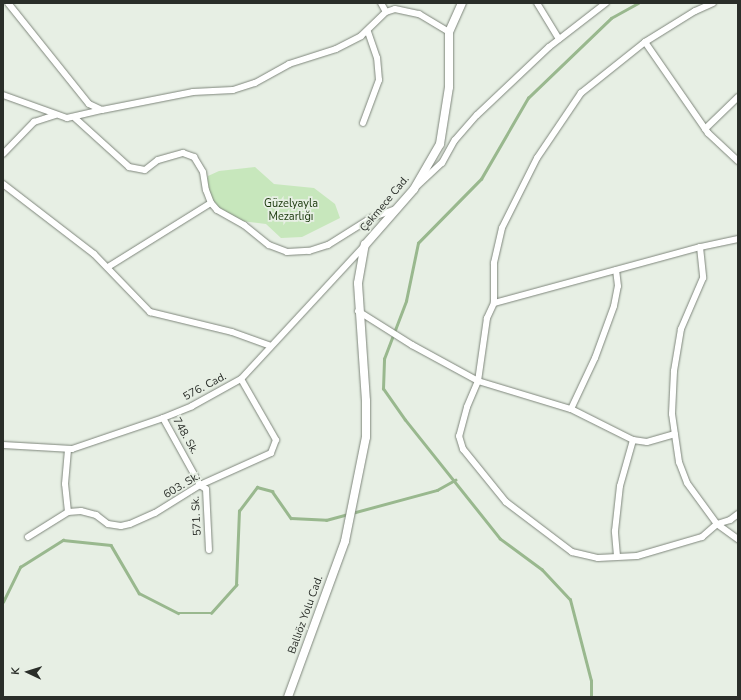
<!DOCTYPE html>
<meta charset="utf-8">
<style>
body{margin:0}
#map{position:relative;width:741px;height:700px;overflow:hidden;background:#e7efe4;font-family:"Nunito Sans",sans-serif}
div>[style]{position:absolute}
[style*='--x']{left:calc(var(--x)*1px);top:calc(var(--y)*1px);width:calc(var(--w)*1px);rotate:calc(var(--a)*1deg)}
.green>*{inset:0;background:#c7e7bc}
.stream>*{height:2.5px;margin:-1.25px;padding:0 1.25px;transform-origin:1.25px;border-radius:1.25px;background:#99b88e}
.roads{filter:drop-shadow(0 0 1px #7e867b) drop-shadow(0 0 1px #7e867b)}
.minor>*{height:6px;margin:-3px;padding:0 3px;transform-origin:3px;border-radius:3px;background:#fff}
.tertiary>*{height:8px;margin:-4px;padding:0 4px;transform-origin:4px;border-radius:4px;background:#fff}
span{translate:-50% -50%;white-space:nowrap;text-align:center;line-height:1.15;-webkit-text-stroke:3.5px #e7efe4;paint-order:stroke}
.street-label{font-size:11px;color:#2a2e29}
.park-label{font-size:11px;color:#173508}
.frame{position:absolute;inset:0;border:4px solid #2a2e29;pointer-events:none}
.north{position:absolute;left:8px;top:652px;width:40px;height:40px;-webkit-text-stroke:3px #e7efe4;paint-order:stroke;rotate:274deg;font-size:11px;font-weight:700;line-height:16px;text-align:center;color:#2a2e29}
.north::after{content:'';display:block;margin:auto;width:14px;height:18px;background:#2a2e29;clip-path:polygon(50% 0,100% 100%,50% 72%,0 100%)}
</style>
<div id="map">
<div class="green">
<div style="clip-path:polygon(255px 167px,274px 184px,314px 188px,335px 204px,340px 218px,302px 237px,281px 238px,266px 224px,241px 221px,212px 205px,206px 190px,208px 176px,219px 171px)"></div>
</div>
<div class="stream">
<div style="--x:3;--y:602;--w:39;--a:-64"></div>
<div style="--x:20;--y:567;--w:51;--a:-32.1"></div>
<div style="--x:63;--y:540;--w:48;--a:5.9"></div>
<div style="--x:111;--y:545;--w:56;--a:59.7"></div>
<div style="--x:139;--y:593;--w:44;--a:27.1"></div>
<div style="--x:178;--y:613;--w:33;--a:0"></div>
<div style="--x:211;--y:613;--w:38;--a:-48"></div>
<div style="--x:236;--y:585;--w:74;--a:-87.7"></div>
<div style="--x:239;--y:511;--w:30;--a:-53"></div>
<div style="--x:257;--y:487;--w:16;--a:15"></div>
<div style="--x:272;--y:491;--w:33;--a:55"></div>
<div style="--x:291;--y:518;--w:35;--a:3"></div>
<div style="--x:326;--y:520;--w:115;--a:-15.1"></div>
<div style="--x:437;--y:490;--w:21;--a:-29"></div>
<div style="--x:591;--y:697;--w:16;--a:-90"></div>
<div style="--x:591;--y:681;--w:84;--a:-104.5"></div>
<div style="--x:570;--y:600;--w:41;--a:-133"></div>
<div style="--x:542;--y:570;--w:52;--a:-143.6"></div>
<div style="--x:500;--y:539;--w:152;--a:-128.6"></div>
<div style="--x:405;--y:420;--w:38;--a:-125"></div>
<div style="--x:383;--y:389;--w:30;--a:-88"></div>
<div style="--x:384;--y:359;--w:62;--a:-69.2"></div>
<div style="--x:406;--y:301;--w:59;--a:-78.3"></div>
<div style="--x:418;--y:243;--w:90;--a:-45.5"></div>
<div style="--x:481;--y:179;--w:94;--a:-59.9"></div>
<div style="--x:528;--y:98;--w:115;--a:-43.9"></div>
<div style="--x:611;--y:18;--w:31;--a:-29"></div>
</div>
<div class="roads">
<div class="minor">
<div style="--x:8;--y:3;--w:129;--a:51.3"></div>
<div style="--x:89;--y:104;--w:14;--a:25"></div>
<div style="--x:102;--y:110;--w:93;--a:-11.2"></div>
<div style="--x:193;--y:92;--w:40;--a:-2.9"></div>
<div style="--x:233;--y:90;--w:23;--a:-18"></div>
<div style="--x:255;--y:83;--w:39;--a:-29"></div>
<div style="--x:289;--y:64;--w:49;--a:-17.7"></div>
<div style="--x:336;--y:49;--w:28;--a:-27"></div>
<div style="--x:361;--y:36;--w:35;--a:-44"></div>
<div style="--x:386;--y:12;--w:9;--a:-18"></div>
<div style="--x:395;--y:9;--w:25;--a:12"></div>
<div style="--x:419;--y:14;--w:35;--a:31"></div>
<div style="--x:381;--y:3;--w:10;--a:61"></div>
<div style="--x:537;--y:3;--w:42;--a:58.6"></div>
<div style="--x:713;--y:3;--w:20;--a:156"></div>
<div style="--x:695;--y:11;--w:59;--a:148.2"></div>
<div style="--x:645;--y:42;--w:82;--a:141.4"></div>
<div style="--x:581;--y:93;--w:78;--a:124.1"></div>
<div style="--x:537;--y:158;--w:78;--a:116.6"></div>
<div style="--x:502;--y:228;--w:36;--a:103"></div>
<div style="--x:494;--y:263;--w:40;--a:90"></div>
<div style="--x:494;--y:303;--w:17;--a:115"></div>
<div style="--x:487;--y:318;--w:64;--a:98.1"></div>
<div style="--x:478;--y:381;--w:28;--a:113"></div>
<div style="--x:467;--y:407;--w:30;--a:105"></div>
<div style="--x:459;--y:436;--w:14;--a:73"></div>
<div style="--x:463;--y:449;--w:68;--a:50.9"></div>
<div style="--x:506;--y:502;--w:83;--a:37.1"></div>
<div style="--x:572;--y:552;--w:27;--a:13"></div>
<div style="--x:598;--y:558;--w:39;--a:-3"></div>
<div style="--x:637;--y:556;--w:68;--a:-16.3"></div>
<div style="--x:702;--y:537;--w:20;--a:-41"></div>
<div style="--x:717;--y:524;--w:14;--a:-17"></div>
<div style="--x:730;--y:520;--w:10;--a:-37"></div>
<div style="--x:645;--y:42;--w:111;--a:55.3"></div>
<div style="--x:708;--y:133;--w:41;--a:43"></div>
<div style="--x:3;--y:95;--w:68;--a:19.8"></div>
<div style="--x:67;--y:118;--w:36;--a:-13"></div>
<div style="--x:75;--y:118;--w:73;--a:42.2"></div>
<div style="--x:129;--y:167;--w:16;--a:11"></div>
<div style="--x:145;--y:170;--w:16;--a:-38"></div>
<div style="--x:158;--y:160;--w:26;--a:-16"></div>
<div style="--x:183;--y:153;--w:12;--a:20"></div>
<div style="--x:194;--y:157;--w:17;--a:59"></div>
<div style="--x:203;--y:172;--w:18;--a:81"></div>
<div style="--x:206;--y:190;--w:14;--a:69"></div>
<div style="--x:211;--y:203;--w:9;--a:49"></div>
<div style="--x:217;--y:210;--w:31;--a:29"></div>
<div style="--x:244;--y:225;--w:32;--a:39"></div>
<div style="--x:269;--y:245;--w:19;--a:21"></div>
<div style="--x:287;--y:252;--w:22;--a:-3"></div>
<div style="--x:309;--y:251;--w:20;--a:-18"></div>
<div style="--x:328;--y:245;--w:51;--a:-32.1"></div>
<div style="--x:371;--y:218;--w:27;--a:-20"></div>
<div style="--x:363;--y:123;--w:46;--a:-69.6"></div>
<div style="--x:379;--y:80;--w:22;--a:-95"></div>
<div style="--x:377;--y:58;--w:28;--a:-109"></div>
<div style="--x:705;--y:129;--w:46;--a:-44.1"></div>
<div style="--x:3;--y:154;--w:45;--a:-45.9"></div>
<div style="--x:34;--y:122;--w:22;--a:-18"></div>
<div style="--x:3;--y:184;--w:115;--a:37.6"></div>
<div style="--x:94;--y:254;--w:81;--a:46"></div>
<div style="--x:150;--y:312;--w:84;--a:13.7"></div>
<div style="--x:232;--y:332;--w:41;--a:19.7"></div>
<div style="--x:418;--y:185;--w:33;--a:-43"></div>
<div style="--x:442;--y:163;--w:26;--a:-61"></div>
<div style="--x:455;--y:140;--w:33;--a:-49"></div>
<div style="--x:477;--y:115;--w:99;--a:-43.4"></div>
<div style="--x:549;--y:47;--w:72;--a:-37.7"></div>
<div style="--x:738;--y:239;--w:39;--a:168"></div>
<div style="--x:700;--y:247;--w:31;--a:84"></div>
<div style="--x:703;--y:278;--w:56;--a:113.3"></div>
<div style="--x:681;--y:329;--w:43;--a:99.5"></div>
<div style="--x:674;--y:371;--w:43;--a:92.7"></div>
<div style="--x:672;--y:414;--w:49;--a:81.7"></div>
<div style="--x:679;--y:462;--w:22;--a:69"></div>
<div style="--x:687;--y:483;--w:51;--a:53.8"></div>
<div style="--x:717;--y:524;--w:26;--a:36"></div>
<div style="--x:108;--y:267;--w:121;--a:-31.9"></div>
<div style="--x:494;--y:303;--w:213;--a:-15.2"></div>
<div style="--x:358;--y:311;--w:64;--a:32.2"></div>
<div style="--x:412;--y:345;--w:75;--a:28.6"></div>
<div style="--x:478;--y:381;--w:97;--a:16.8"></div>
<div style="--x:571;--y:409;--w:69;--a:26.6"></div>
<div style="--x:633;--y:440;--w:14;--a:8"></div>
<div style="--x:647;--y:442;--w:29;--a:-16"></div>
<div style="--x:571;--y:409;--w:56;--a:-64.8"></div>
<div style="--x:595;--y:358;--w:55;--a:-69.9"></div>
<div style="--x:614;--y:306;--w:20;--a:-79"></div>
<div style="--x:618;--y:286;--w:16;--a:-97"></div>
<div style="--x:163;--y:418;--w:77;--a:61.1"></div>
<div style="--x:200;--y:485;--w:7;--a:34"></div>
<div style="--x:206;--y:489;--w:61;--a:87.2"></div>
<div style="--x:3;--y:445;--w:69;--a:3.3"></div>
<div style="--x:72;--y:449;--w:96;--a:-18.8"></div>
<div style="--x:163;--y:418;--w:31;--a:-22"></div>
<div style="--x:192;--y:406;--w:56;--a:-28.9"></div>
<div style="--x:241;--y:379;--w:183;--a:-47.2"></div>
<div style="--x:68;--y:512;--w:28;--a:-96"></div>
<div style="--x:65;--y:484;--w:35;--a:-85"></div>
<div style="--x:28;--y:537;--w:47;--a:-32"></div>
<div style="--x:68;--y:512;--w:13;--a:-4"></div>
<div style="--x:81;--y:511;--w:16;--a:15"></div>
<div style="--x:96;--y:515;--w:15;--a:37"></div>
<div style="--x:108;--y:524;--w:13;--a:9"></div>
<div style="--x:121;--y:526;--w:9;--a:-13"></div>
<div style="--x:130;--y:524;--w:27;--a:-24"></div>
<div style="--x:155;--y:513;--w:53;--a:-31.9"></div>
<div style="--x:200;--y:485;--w:78;--a:-24.3"></div>
<div style="--x:271;--y:453;--w:14;--a:-69"></div>
<div style="--x:276;--y:440;--w:70;--a:-119.8"></div>
<div style="--x:617;--y:556;--w:25;--a:-95"></div>
<div style="--x:615;--y:531;--w:45;--a:-83.7"></div>
<div style="--x:620;--y:486;--w:48;--a:-74.2"></div>
</div>
<div class="tertiary">
<div style="--x:288;--y:697;--w:166;--a:-69.9"></div>
<div style="--x:345;--y:541;--w:106;--a:-78.6"></div>
<div style="--x:366;--y:437;--w:36;--a:-90"></div>
<div style="--x:366;--y:401;--w:118;--a:-93.9"></div>
<div style="--x:358;--y:283;--w:39;--a:-80"></div>
<div style="--x:365;--y:245;--w:74;--a:-48.8"></div>
<div style="--x:414;--y:189;--w:52;--a:-60"></div>
<div style="--x:440;--y:144;--w:58;--a:-81"></div>
<div style="--x:449;--y:87;--w:55;--a:-90"></div>
<div style="--x:449;--y:32;--w:32;--a:-66"></div>
</div>
</div>
<div class="street-label">
<span style="left:385px;top:204px;rotate:-50deg">Çekmece Cad.</span>
<span style="left:205px;top:387px;rotate:-28deg">576. Cad.</span>
<span style="left:185px;top:436px;rotate:61deg">748. Sk.</span>
<span style="left:182px;top:486px;rotate:-31deg">603. Sk.</span>
<span style="left:197px;top:516px;rotate:-93deg">571. Sk.</span>
<span style="left:306px;top:615px;rotate:-70deg">Ballıöz Yolu Cad.</span>
</div>
<div class="park-label">
<span style="left:291px;top:211px">Güzelyayla<br>Mezarlığı</span>
</div>
<div class="frame"></div>
<div class="north">K</div>
</div>
